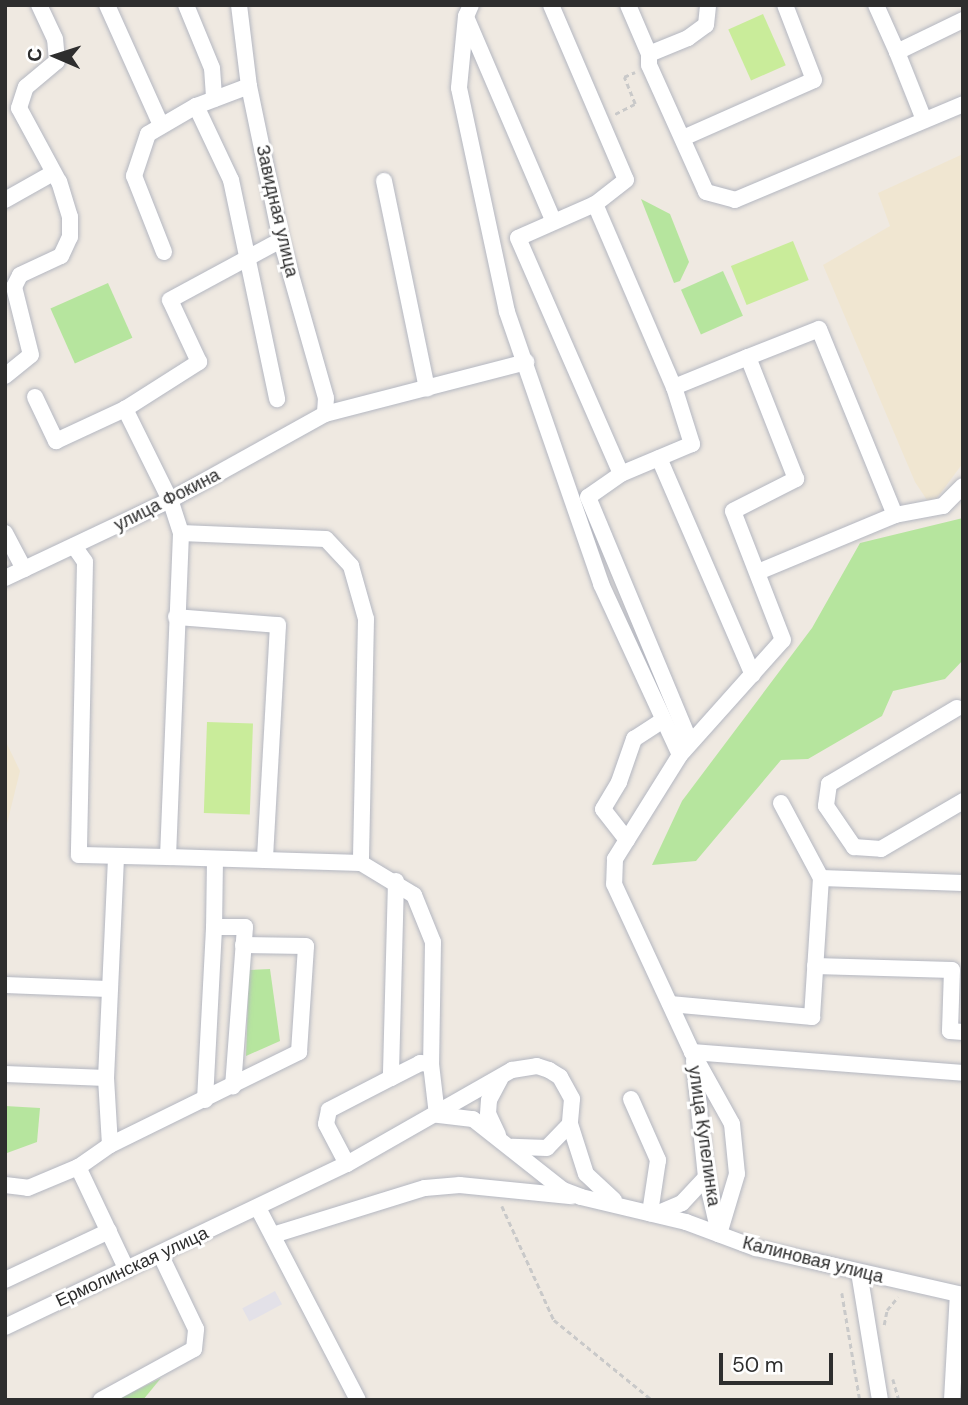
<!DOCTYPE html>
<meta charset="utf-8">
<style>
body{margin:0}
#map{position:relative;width:968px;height:1405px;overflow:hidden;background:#efe9e1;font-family:"DM Sans",sans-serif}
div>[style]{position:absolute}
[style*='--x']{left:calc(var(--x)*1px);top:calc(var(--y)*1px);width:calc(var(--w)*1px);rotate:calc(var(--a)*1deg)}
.industrial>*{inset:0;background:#e3e1e8;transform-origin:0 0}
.education>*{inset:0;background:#f0e6d1}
.green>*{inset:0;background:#b6e59e;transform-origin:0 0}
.pitch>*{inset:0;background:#c9ec9a;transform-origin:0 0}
.path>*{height:2.5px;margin-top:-1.25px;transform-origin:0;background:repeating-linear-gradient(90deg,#c9c9c9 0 5px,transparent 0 8.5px)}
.roads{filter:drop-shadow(0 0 2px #b4b7c1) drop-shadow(0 0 2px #b4b7c1)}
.minor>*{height:16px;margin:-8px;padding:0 8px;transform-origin:8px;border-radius:8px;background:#fff}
span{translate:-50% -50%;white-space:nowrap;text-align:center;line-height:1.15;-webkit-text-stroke:6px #fff;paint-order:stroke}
.street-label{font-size:18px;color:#2e2e2e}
.frame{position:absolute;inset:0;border:7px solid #2e2e2e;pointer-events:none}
.north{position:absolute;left:21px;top:21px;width:70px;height:70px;-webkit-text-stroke:5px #fff;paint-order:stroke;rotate:273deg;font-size:19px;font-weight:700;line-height:28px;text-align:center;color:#2e2e2e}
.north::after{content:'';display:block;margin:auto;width:24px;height:32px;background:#2e2e2e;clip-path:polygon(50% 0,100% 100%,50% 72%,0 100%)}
.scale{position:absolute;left:719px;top:1353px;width:114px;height:32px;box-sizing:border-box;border:4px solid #2e2e2e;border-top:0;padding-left:9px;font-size:21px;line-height:24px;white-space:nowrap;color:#2e2e2e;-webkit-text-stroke:5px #fff;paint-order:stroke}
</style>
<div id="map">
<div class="industrial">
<div style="left:275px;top:1291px;width:15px;height:37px;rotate:62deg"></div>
</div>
<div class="education">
<div style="clip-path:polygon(963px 154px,963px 463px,931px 506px,915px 482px,823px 265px,890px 226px,878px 193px)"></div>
<div style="clip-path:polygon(5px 740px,20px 771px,5px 832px)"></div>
</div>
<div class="green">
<div style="clip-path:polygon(641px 199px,670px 214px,689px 262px,680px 281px,674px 283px)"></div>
<div style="left:723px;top:271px;width:49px;height:46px;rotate:66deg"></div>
<div style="left:108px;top:283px;width:60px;height:63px;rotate:66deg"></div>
<div style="clip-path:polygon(963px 518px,963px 660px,945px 679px,893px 691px,882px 716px,808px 759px,781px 760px,696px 861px,652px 865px,682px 801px,812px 628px,860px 543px)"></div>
<div style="clip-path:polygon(270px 969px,280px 1041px,246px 1056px,249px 970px)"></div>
<div style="clip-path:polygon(5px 1106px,40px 1108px,37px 1142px,7px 1153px)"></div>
<div style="clip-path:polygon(161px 1378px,143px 1400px,117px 1400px)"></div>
</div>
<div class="pitch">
<div style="left:763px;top:14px;width:56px;height:38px;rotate:66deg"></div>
<div style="left:793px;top:241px;width:42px;height:67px;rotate:68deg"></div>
<div style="left:207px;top:722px;width:46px;height:91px;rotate:2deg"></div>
</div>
<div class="path">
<div style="--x:615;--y:114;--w:22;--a:-27"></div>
<div style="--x:635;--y:104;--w:29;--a:-112"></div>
<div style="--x:624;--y:77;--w:12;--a:-24"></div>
<div style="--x:502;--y:1206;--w:125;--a:65.5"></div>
<div style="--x:554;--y:1320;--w:127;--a:39.2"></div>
<div style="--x:842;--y:1293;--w:109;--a:80.5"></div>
<div style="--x:884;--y:1325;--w:15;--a:-79"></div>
<div style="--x:887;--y:1310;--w:17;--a:-50"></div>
<div style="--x:893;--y:1379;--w:22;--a:74"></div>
</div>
<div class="roads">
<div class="minor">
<div style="--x:107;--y:5;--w:132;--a:65.8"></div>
<div style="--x:186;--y:5;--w:68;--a:67.6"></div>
<div style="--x:212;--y:68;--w:31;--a:86"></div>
<div style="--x:239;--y:5;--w:82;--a:83"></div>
<div style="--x:249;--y:86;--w:157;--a:78.3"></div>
<div style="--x:281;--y:240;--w:164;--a:74.1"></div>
<div style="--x:326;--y:398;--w:16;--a:94"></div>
<div style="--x:471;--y:5;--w:12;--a:114"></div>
<div style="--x:466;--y:16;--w:72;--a:95.6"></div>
<div style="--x:459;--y:88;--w:229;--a:77.9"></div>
<div style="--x:507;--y:312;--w:288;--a:70.9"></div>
<div style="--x:601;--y:584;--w:188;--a:65.2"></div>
<div style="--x:680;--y:755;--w:123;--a:122"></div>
<div style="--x:615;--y:859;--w:25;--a:92"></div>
<div style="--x:614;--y:884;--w:185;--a:65.1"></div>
<div style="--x:692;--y:1052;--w:82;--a:60.9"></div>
<div style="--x:732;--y:1124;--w:50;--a:84.3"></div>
<div style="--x:737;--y:1174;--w:63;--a:106.7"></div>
<div style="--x:551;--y:5;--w:190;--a:66.8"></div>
<div style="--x:626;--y:180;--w:39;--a:142"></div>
<div style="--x:595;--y:204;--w:84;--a:156.2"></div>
<div style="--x:518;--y:238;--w:257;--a:66.4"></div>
<div style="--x:628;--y:5;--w:53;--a:66.8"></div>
<div style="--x:649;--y:54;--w:11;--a:90"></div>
<div style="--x:649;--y:65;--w:139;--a:65.8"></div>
<div style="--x:706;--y:192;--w:30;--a:15"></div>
<div style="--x:735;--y:200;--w:247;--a:-22.8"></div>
<div style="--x:876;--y:5;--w:51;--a:65.9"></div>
<div style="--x:897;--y:52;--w:73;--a:-25.9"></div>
<div style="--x:466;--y:17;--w:221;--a:66.8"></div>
<div style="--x:897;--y:52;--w:73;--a:68.3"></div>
<div style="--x:649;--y:54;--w:42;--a:-22.3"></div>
<div style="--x:688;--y:38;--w:22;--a:-36"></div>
<div style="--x:706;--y:25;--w:20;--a:-84"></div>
<div style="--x:249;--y:86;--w:57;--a:159.3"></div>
<div style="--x:196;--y:106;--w:82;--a:64.7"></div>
<div style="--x:231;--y:180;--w:224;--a:78.1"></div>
<div style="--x:683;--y:138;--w:143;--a:-23.9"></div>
<div style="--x:814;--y:80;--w:80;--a:-111.1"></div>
<div style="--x:384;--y:181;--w:212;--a:78.3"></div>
<div style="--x:5;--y:200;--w:55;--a:-29.4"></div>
<div style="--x:595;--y:204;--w:199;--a:66.7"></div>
<div style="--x:164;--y:252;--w:82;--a:-111.5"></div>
<div style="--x:134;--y:176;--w:44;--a:-71.6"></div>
<div style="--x:148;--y:134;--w:56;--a:-30.3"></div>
<div style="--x:748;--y:357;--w:76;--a:-21.5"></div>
<div style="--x:819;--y:329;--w:201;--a:67.8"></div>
<div style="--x:895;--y:515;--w:148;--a:157.4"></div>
<div style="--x:5;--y:376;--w:33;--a:-39"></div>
<div style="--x:31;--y:355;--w:70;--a:-104"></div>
<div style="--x:14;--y:287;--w:13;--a:-63"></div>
<div style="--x:20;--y:275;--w:45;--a:-24.9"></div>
<div style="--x:61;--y:256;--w:21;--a:-65"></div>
<div style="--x:70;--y:237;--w:20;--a:-90"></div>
<div style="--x:70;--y:217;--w:37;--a:-107"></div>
<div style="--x:59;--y:182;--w:84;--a:-118.4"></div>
<div style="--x:19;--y:108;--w:22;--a:-72"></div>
<div style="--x:26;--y:87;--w:40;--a:-40"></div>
<div style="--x:57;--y:61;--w:22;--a:-95"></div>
<div style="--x:55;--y:39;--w:38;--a:-115"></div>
<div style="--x:35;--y:397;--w:49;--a:64.5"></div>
<div style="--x:56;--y:441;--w:76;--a:-24.9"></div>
<div style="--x:659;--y:458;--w:236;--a:66.6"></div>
<div style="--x:895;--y:515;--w:49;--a:-10.6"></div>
<div style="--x:943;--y:506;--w:28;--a:-45"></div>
<div style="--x:5;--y:533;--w:41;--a:62.2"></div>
<div style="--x:181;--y:533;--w:145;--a:2.4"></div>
<div style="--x:326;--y:539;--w:37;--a:47"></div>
<div style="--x:351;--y:566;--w:55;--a:74.2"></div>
<div style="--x:366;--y:619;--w:244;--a:91.2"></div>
<div style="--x:361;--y:863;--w:193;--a:-178.2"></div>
<div style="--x:168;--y:857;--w:324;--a:-87.7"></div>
<div style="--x:181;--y:533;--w:35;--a:-108"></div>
<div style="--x:170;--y:500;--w:102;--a:-116.3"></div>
<div style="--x:125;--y:409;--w:88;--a:-32.4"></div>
<div style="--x:199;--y:362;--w:68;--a:-115.1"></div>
<div style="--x:170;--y:300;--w:126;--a:-28.4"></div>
<div style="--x:74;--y:546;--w:19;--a:55"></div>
<div style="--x:85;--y:562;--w:293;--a:91.2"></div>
<div style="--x:79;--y:855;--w:89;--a:1.3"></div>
<div style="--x:5;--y:578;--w:183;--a:-25.3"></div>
<div style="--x:170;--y:500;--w:177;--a:-29"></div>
<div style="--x:325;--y:414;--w:208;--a:-14.5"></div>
<div style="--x:176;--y:617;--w:102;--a:4.5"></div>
<div style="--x:278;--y:625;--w:235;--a:93.2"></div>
<div style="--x:957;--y:708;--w:149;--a:149.3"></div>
<div style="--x:829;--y:784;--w:22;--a:98"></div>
<div style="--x:826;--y:806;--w:50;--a:55.7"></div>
<div style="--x:854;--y:847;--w:27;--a:4"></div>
<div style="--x:881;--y:849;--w:95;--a:-30.3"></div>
<div style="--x:680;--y:755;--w:154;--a:-48.2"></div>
<div style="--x:783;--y:640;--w:138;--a:-111.2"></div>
<div style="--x:733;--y:511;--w:71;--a:-26.9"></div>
<div style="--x:796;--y:479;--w:131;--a:-111.5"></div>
<div style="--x:748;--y:357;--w:80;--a:157.9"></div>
<div style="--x:674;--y:387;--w:60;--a:72.5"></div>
<div style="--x:692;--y:444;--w:77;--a:157.1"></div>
<div style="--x:621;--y:474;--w:40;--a:145.1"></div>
<div style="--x:588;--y:497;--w:265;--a:67.4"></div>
<div style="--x:627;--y:840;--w:39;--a:-128"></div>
<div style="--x:603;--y:809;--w:31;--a:-59"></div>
<div style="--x:619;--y:782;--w:46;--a:-70.8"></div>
<div style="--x:634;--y:739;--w:33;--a:-33"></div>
<div style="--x:116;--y:858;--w:220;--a:92.6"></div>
<div style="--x:106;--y:1078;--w:67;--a:86.6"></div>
<div style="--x:110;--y:1145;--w:211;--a:-26.2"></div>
<div style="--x:299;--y:1052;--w:106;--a:-86.2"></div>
<div style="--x:306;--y:946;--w:63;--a:-179.1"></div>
<div style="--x:215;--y:859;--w:68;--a:90.8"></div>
<div style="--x:214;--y:927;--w:31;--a:0"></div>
<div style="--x:245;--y:927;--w:160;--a:94.3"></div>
<div style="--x:361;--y:863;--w:62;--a:31.1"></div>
<div style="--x:414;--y:895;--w:51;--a:68"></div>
<div style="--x:433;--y:942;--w:122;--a:90.9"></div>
<div style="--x:431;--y:1064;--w:51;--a:83.3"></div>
<div style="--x:821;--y:878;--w:142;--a:2"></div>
<div style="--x:396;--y:881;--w:197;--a:91.5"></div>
<div style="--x:391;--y:1078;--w:33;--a:-27"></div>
<div style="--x:420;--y:1063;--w:11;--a:5"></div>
<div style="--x:815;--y:966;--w:137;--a:1.7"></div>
<div style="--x:952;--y:970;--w:61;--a:91.9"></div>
<div style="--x:950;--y:1031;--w:13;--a:4"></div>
<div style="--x:5;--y:985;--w:103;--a:2.2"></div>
<div style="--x:670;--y:1004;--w:143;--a:5.2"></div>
<div style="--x:812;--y:1017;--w:139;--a:-86.3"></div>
<div style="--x:821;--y:878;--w:85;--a:-118.1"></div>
<div style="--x:692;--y:1052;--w:272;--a:4.4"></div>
<div style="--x:694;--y:1061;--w:117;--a:84.1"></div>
<div style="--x:706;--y:1177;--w:57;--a:76.9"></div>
<div style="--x:5;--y:1074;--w:101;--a:2.3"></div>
<div style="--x:631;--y:1099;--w:67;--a:66.1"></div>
<div style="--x:658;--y:1160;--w:54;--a:98.6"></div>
<div style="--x:205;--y:1100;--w:173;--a:-87"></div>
<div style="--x:439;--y:1115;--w:34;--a:7"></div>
<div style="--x:473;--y:1119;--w:115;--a:38.3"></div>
<div style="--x:563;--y:1190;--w:19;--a:21"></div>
<div style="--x:581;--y:1197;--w:108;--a:13.4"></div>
<div style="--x:686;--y:1222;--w:75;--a:20.4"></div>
<div style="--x:756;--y:1248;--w:212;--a:12.8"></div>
<div style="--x:570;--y:1124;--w:52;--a:72.3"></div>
<div style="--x:586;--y:1174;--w:38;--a:43"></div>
<div style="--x:498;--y:1135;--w:23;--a:-115"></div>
<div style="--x:488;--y:1114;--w:14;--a:-86"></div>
<div style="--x:489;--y:1100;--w:24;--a:-62"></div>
<div style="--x:110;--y:1145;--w:39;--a:145"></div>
<div style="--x:78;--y:1167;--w:114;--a:64.6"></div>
<div style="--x:347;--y:1164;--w:45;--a:-117.7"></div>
<div style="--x:326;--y:1124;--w:14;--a:-78"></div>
<div style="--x:329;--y:1110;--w:70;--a:-27.3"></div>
<div style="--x:5;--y:1185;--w:23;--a:7"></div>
<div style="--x:28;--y:1188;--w:54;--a:-22.8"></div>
<div style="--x:258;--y:1208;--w:216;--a:62.5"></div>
<div style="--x:656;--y:1214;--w:28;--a:-23"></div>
<div style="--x:682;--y:1203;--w:35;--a:-47"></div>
<div style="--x:273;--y:1235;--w:159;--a:-17.2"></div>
<div style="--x:425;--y:1188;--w:35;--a:-5"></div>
<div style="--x:460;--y:1185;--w:112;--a:5.7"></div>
<div style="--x:859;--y:1272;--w:130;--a:80.7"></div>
<div style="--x:5;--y:1280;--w:115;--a:-25.2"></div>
<div style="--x:5;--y:1327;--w:379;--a:-25.5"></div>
<div style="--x:347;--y:1164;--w:190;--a:-29.7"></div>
<div style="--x:512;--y:1070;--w:25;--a:-9"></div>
<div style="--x:537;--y:1066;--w:13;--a:18"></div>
<div style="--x:549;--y:1070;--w:13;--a:32"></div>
<div style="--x:560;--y:1077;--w:25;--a:61"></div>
<div style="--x:572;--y:1099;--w:25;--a:95"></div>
<div style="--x:570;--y:1124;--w:33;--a:134"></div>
<div style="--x:547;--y:1148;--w:35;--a:-178"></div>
<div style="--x:101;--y:1400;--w:106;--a:-28.7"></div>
<div style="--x:194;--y:1349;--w:20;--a:-84"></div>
<div style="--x:196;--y:1329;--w:83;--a:-115.6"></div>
<div style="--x:952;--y:1400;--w:106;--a:-86.8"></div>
</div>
</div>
<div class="street-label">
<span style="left:277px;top:211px;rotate:77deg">Завидная улица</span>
<span style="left:167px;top:500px;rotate:-27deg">улица Фокина</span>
<span style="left:704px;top:1136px;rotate:82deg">улица Купелинка</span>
<span style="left:813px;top:1260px;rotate:14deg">Калиновая улица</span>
<span style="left:132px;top:1267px;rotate:-25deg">Ермолинская улица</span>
</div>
<div class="frame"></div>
<div class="north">С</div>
<div class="scale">50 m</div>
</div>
